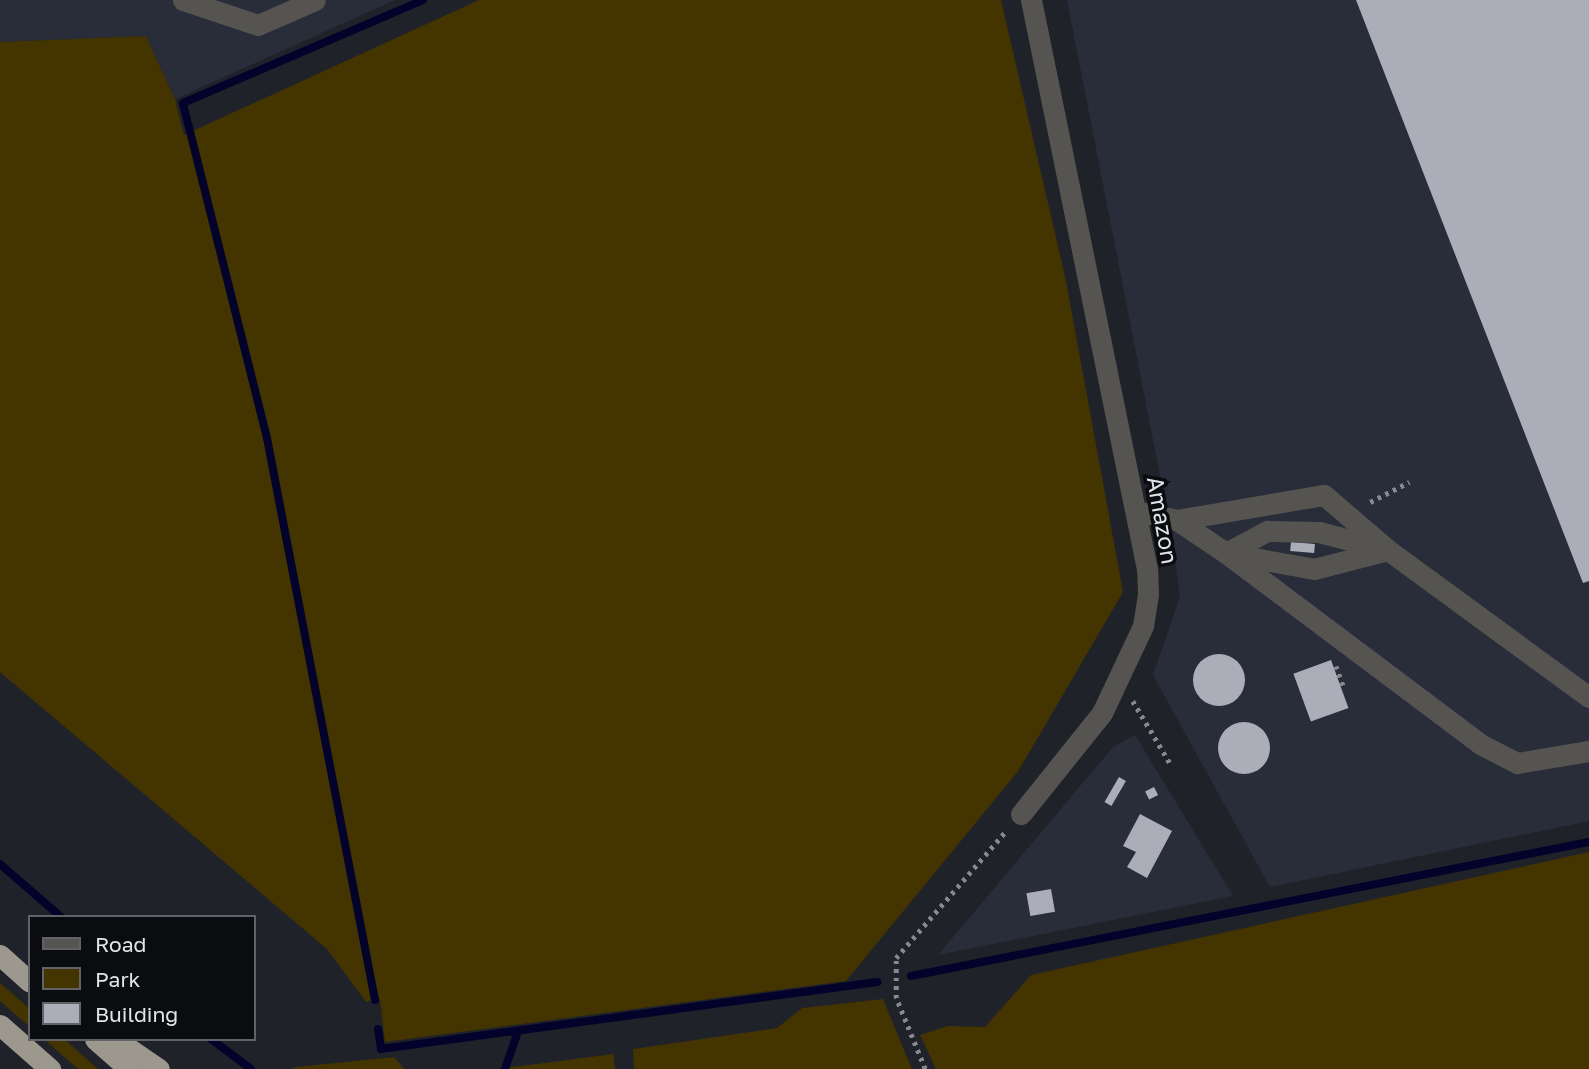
<!DOCTYPE html>
<style>
body{margin:0}
#map{position:relative;width:1589px;height:1069px;overflow:hidden;background:#20222a;font-family:"Golos Text",sans-serif}
div>[style]{position:absolute}
[style*='--x']{left:calc(var(--x)*1px);top:calc(var(--y)*1px);width:calc(var(--w)*1px);rotate:calc(var(--a)*1deg)}
.built>*{inset:0;background:#292d3a}
.green>*{inset:0;background:#433400}
.stream>*{height:8px;margin:-4px;padding:0 4px;transform-origin:4px;border-radius:4px;background:#03022a}
.building>*{inset:0;background:#abaeb9;transform-origin:0 0}
.round{border-radius:50%}
.path>*{height:4.5px;margin-top:-2.25px;transform-origin:0;background:repeating-linear-gradient(90deg,#87898f 0 3.5px,transparent 0 8.5px)}
.minor>*{height:21px;margin:-10.5px;padding:0 10.5px;transform-origin:10.5px;border-radius:10.5px;background:#555450}
.highway>*{height:21px;margin:-10.5px;padding:0 10.5px;transform-origin:10.5px;border-radius:10.5px;background:#9c988e}
span{translate:-50% -50%;white-space:nowrap;text-align:center;line-height:1.15;-webkit-text-stroke:7px #0b0c0f;paint-order:stroke}
.street-label{font-size:23px;color:#e2e4ea}
.legend{position:absolute;left:28px;top:915px;width:228px;height:126px;box-sizing:border-box;background:#0b0c0f;border:2px solid #616267;margin:0;padding:9px 12px;list-style:none;font-size:21px;color:#e2e4ea}
.legend li{display:flex;align-items:center;gap:14px;height:35px}
.legend b{width:35px;border:2px solid #616267}
</style>
<div id="map">
<div class="built">
<div style="clip-path:polygon(0 0,395px 0,175px 99px,146px 36px,0 42px)"></div>
<div style="clip-path:polygon(1067px 0,1589px 0,1589px 821px,1270px 887px,1153px 675px,1180px 597px,1173px 542px)"></div>
<div style="clip-path:polygon(1135px 735px,1233px 896px,938px 955px,1113px 747px)"></div>
</div>
<div class="green">
<div style="clip-path:polygon(479px 0,1001px 0,1066px 281px,1123px 592px,1019px 770px,846px 981px,385px 1042px,380px 999px,366px 1002px,327px 949px,0 672px,0 42px,146px 36px,175px 99px,184px 135px)"></div>
<div style="clip-path:polygon(1589px 852px,1589px 1069px,936px 1069px,920px 1035px,948px 1026px,985px 1027px,1031px 975px)"></div>
<div style="clip-path:polygon(0 983px,30px 1009px,30px 1027px,0 1001px)"></div>
<div style="clip-path:polygon(883px 999px,912px 1069px,634px 1069px,633px 1049px,777px 1028px,802px 1008px)"></div>
<div style="clip-path:polygon(44px 1039px,64px 1039px,98px 1069px,78px 1069px)"></div>
<div style="clip-path:polygon(613px 1054px,615px 1069px,499px 1069px)"></div>
<div style="clip-path:polygon(394px 1057px,404px 1069px,291px 1069px,296px 1067px)"></div>
</div>
<div class="stream">
<div style="--x:0;--y:864;--w:81;--a:41"></div>
<div style="--x:911;--y:976;--w:691;--a:-11.18"></div>
<div style="--x:375;--y:1000;--w:572;--a:-100.88"></div>
<div style="--x:267;--y:438;--w:345;--a:-104.1"></div>
<div style="--x:183;--y:103;--w:261;--a:-23.2"></div>
<div style="--x:378;--y:1029;--w:20;--a:81"></div>
<div style="--x:381;--y:1049;--w:501;--a:-7.69"></div>
<div style="--x:211;--y:1039;--w:50;--a:36.9"></div>
<div style="--x:505;--y:1069;--w:37;--a:-71"></div>
</div>
<div class="building">
<div style="clip-path:polygon(1356px 0,1589px 0,1589px 581px,1583px 583px)"></div>
<div style="left:1291px;top:542px;width:24px;height:9px;rotate:5deg"></div>
<div class="round" style="left:1193px;top:654px;width:52px;height:52px"></div>
<div style="left:1331px;top:660px;width:51px;height:40px;rotate:70deg"></div>
<div class="round" style="left:1218px;top:722px;width:52px;height:52px"></div>
<div style="left:1119px;top:777px;width:8px;height:29px;rotate:30deg"></div>
<div style="left:1154px;top:787px;width:9px;height:10px;rotate:63deg"></div>
<div style="clip-path:polygon(1140px 814px,1172px 831px,1147px 878px,1127px 867px,1136px 852px,1123px 846px)"></div>
<div style="left:1051px;top:889px;width:23px;height:25px;rotate:80deg"></div>
</div>
<div class="path">
<div style="--x:1370;--y:502;--w:44;--a:-27.1"></div>
<div style="--x:1336;--y:666;--w:23;--a:70"></div>
<div style="--x:1133;--y:701;--w:72;--a:59.2"></div>
<div style="--x:925;--y:1069;--w:77;--a:-112.2"></div>
<div style="--x:896;--y:998;--w:40;--a:-90"></div>
<div style="--x:896;--y:958;--w:169;--a:-49.1"></div>
</div>
<div class="minor">
<div style="--x:183;--y:0;--w:79;--a:18.4"></div>
<div style="--x:258;--y:25;--w:62;--a:-23.7"></div>
<div style="--x:1136;--y:511;--w:42;--a:12.4"></div>
<div style="--x:1177;--y:520;--w:59;--a:34"></div>
<div style="--x:1226;--y:553;--w:318;--a:36.9"></div>
<div style="--x:1480;--y:744;--w:42;--a:27.2"></div>
<div style="--x:1517;--y:763;--w:73;--a:-9.5"></div>
<div style="--x:1177;--y:520;--w:149;--a:-9.7"></div>
<div style="--x:1324;--y:495;--w:84;--a:40.7"></div>
<div style="--x:1388;--y:550;--w:249;--a:36.2"></div>
<div style="--x:1226;--y:553;--w:47;--a:-28.2"></div>
<div style="--x:1267;--y:531;--w:52;--a:1.1"></div>
<div style="--x:1319;--y:532;--w:67;--a:14.7"></div>
<div style="--x:1231;--y:554;--w:84;--a:10.2"></div>
<div style="--x:1314;--y:569;--w:72;--a:-14.4"></div>
<div style="--x:1021;--y:814;--w:129;--a:-51.3"></div>
<div style="--x:1102;--y:713;--w:96;--a:-64.8"></div>
<div style="--x:1143;--y:626;--w:33;--a:-81"></div>
<div style="--x:1148;--y:593;--w:24;--a:-92"></div>
<div style="--x:1147;--y:569;--w:581;--a:-101.52"></div>
</div>
<div class="highway">
<div style="--x:0;--y:955;--w:40;--a:42"></div>
<div style="--x:0;--y:1025;--w:67;--a:41.3"></div>
<div style="--x:95;--y:1039;--w:45;--a:41.4"></div>
<div style="--x:115;--y:1039;--w:53;--a:34.3"></div>
</div>
<div class="street-label">
<span style="left:1163px;top:520px;rotate:80deg">Amazon</span>
</div>
<ul class="legend">
<li><b style="height:9px;background:#555450"></b>Road</li>
<li><b style="height:19px;background:#433400"></b>Park</li>
<li><b style="height:19px;background:#abaeb9"></b>Building</li>
</ul>
</div>
